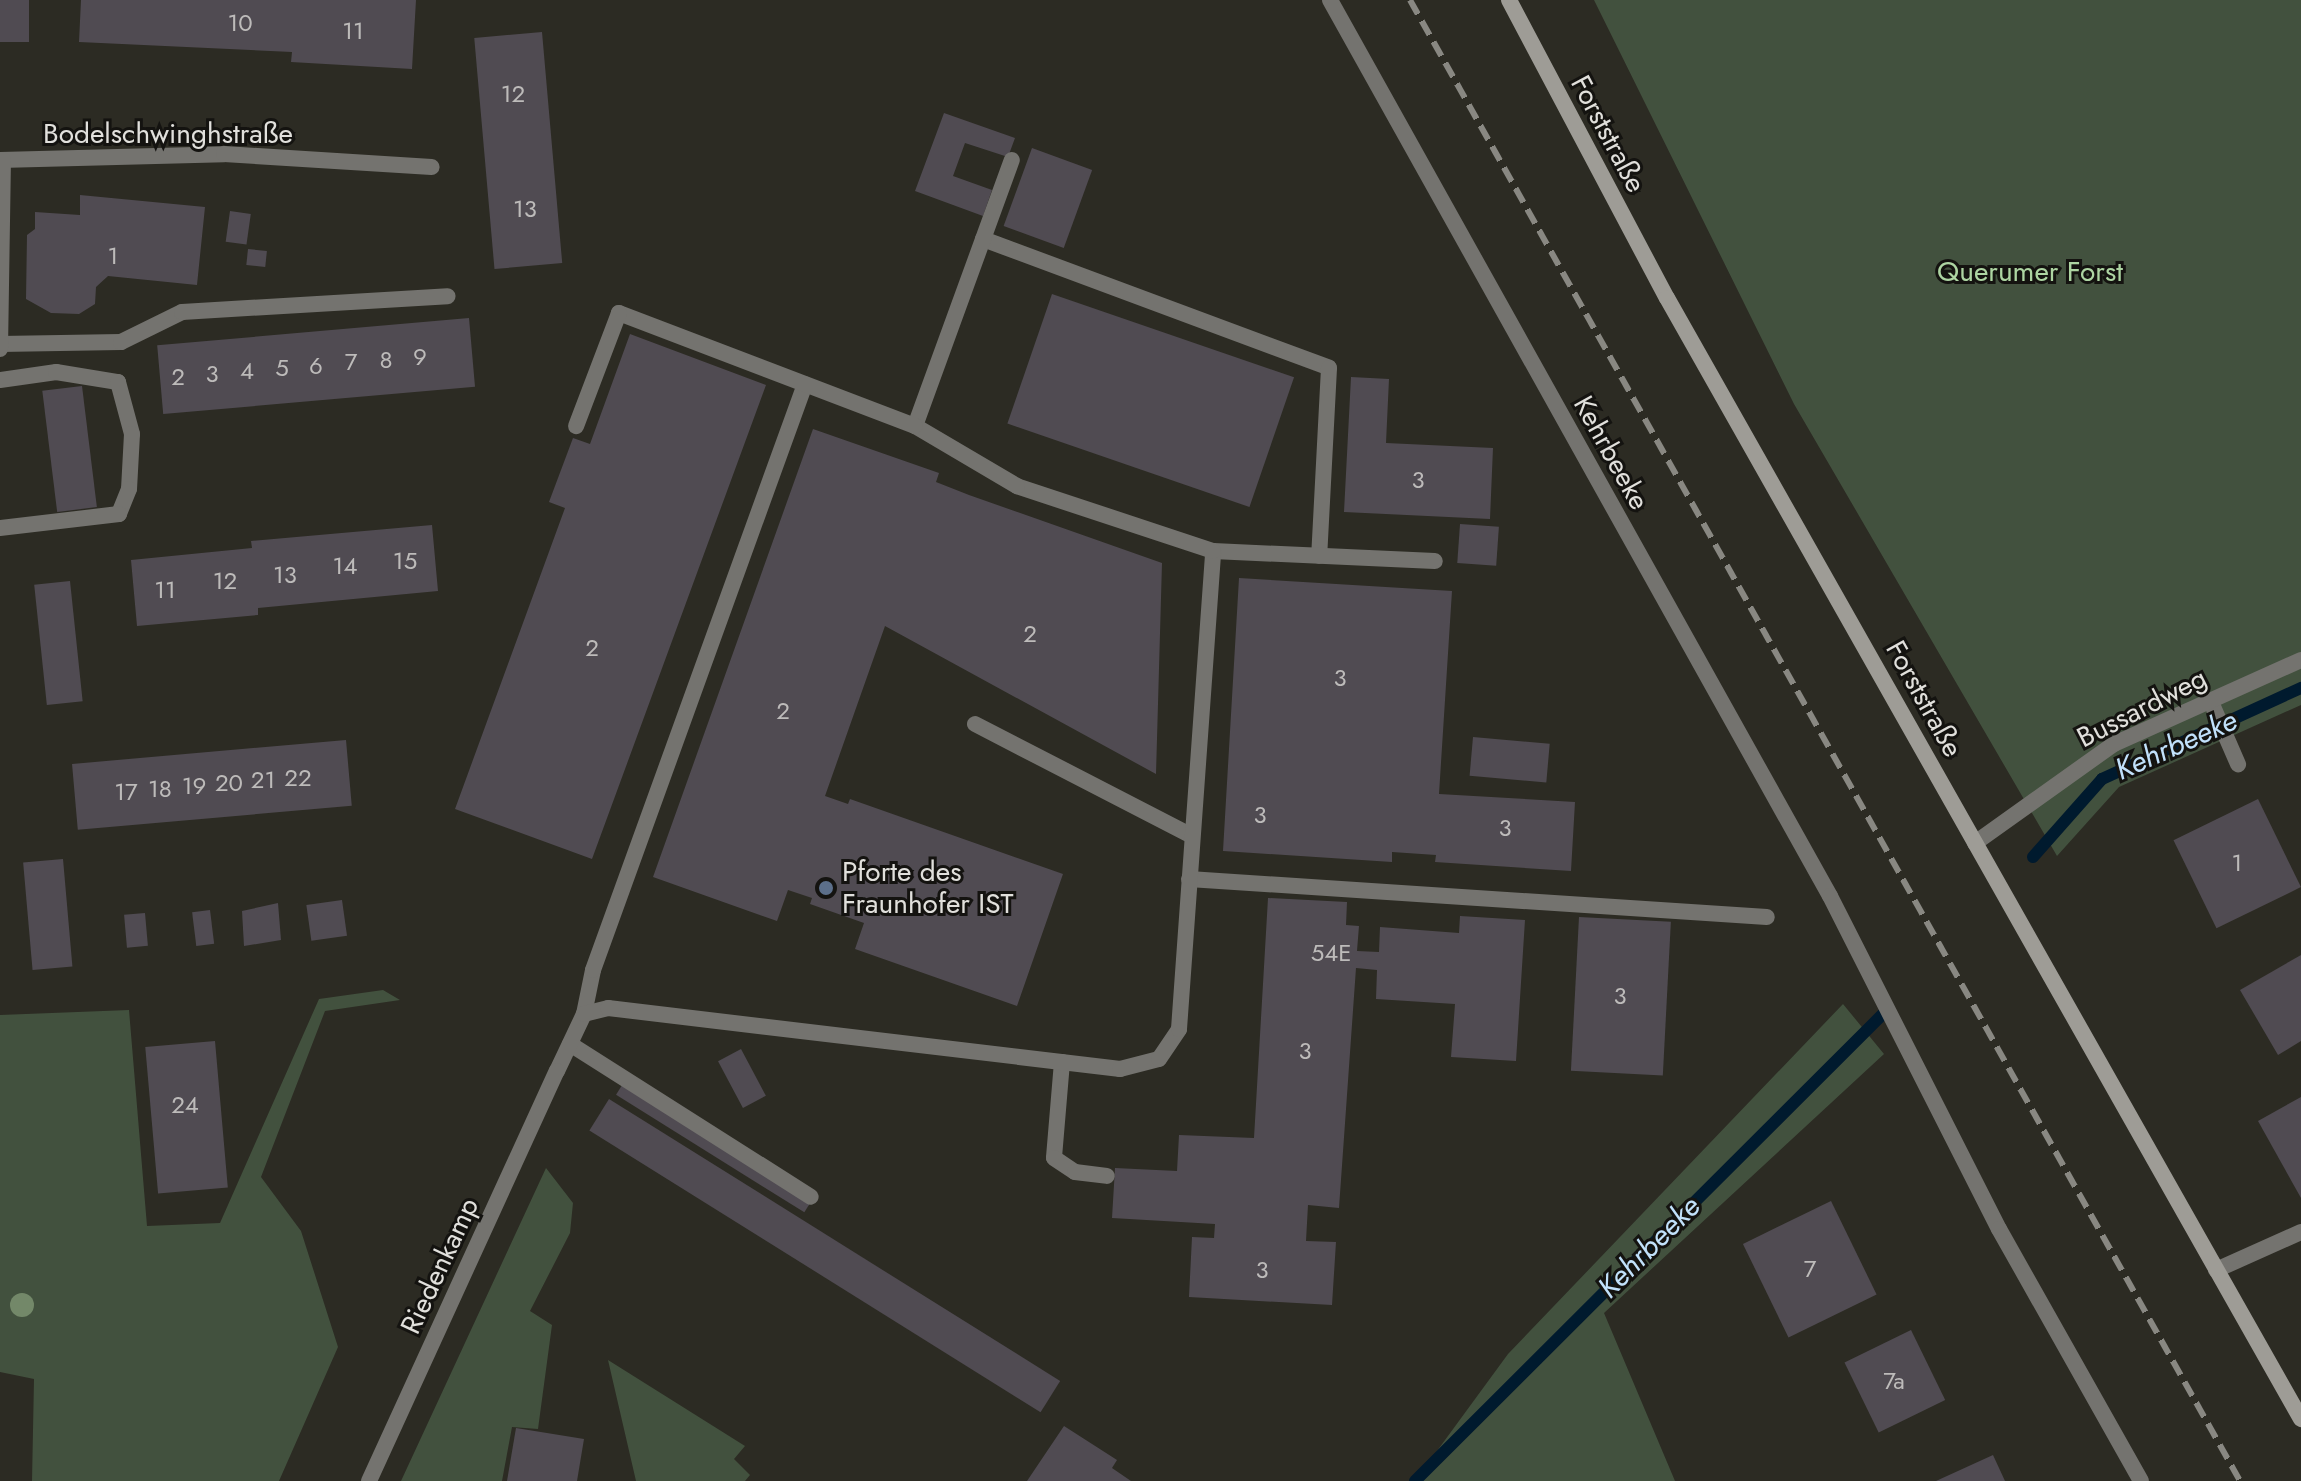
<!DOCTYPE html>
<meta charset="utf-8">
<style>
body{margin:0}
#map{position:relative;width:2301px;height:1481px;overflow:hidden;background:#2c2b23;font-family:Jost,sans-serif}
div>[style]{position:absolute}
[style*='--x']{left:calc(var(--x)*1px);top:calc(var(--y)*1px);width:calc(var(--w)*1px);rotate:calc(var(--a)*1deg)}
.green>*{inset:0;background:#42513e}
.stream>*{height:12px;margin:-6px;padding:0 6px;transform-origin:6px;border-radius:6px;background:#001a2e}
.building>*{inset:0;background:#504b52;transform-origin:0 0}
.lane>*{height:16px;margin:-8px;padding:0 8px;transform-origin:8px;border-radius:8px;background:#74736f}
.street>*{height:16px;margin:-8px;padding:0 8px;transform-origin:8px;border-radius:8px;background:#74736f}
.secondary>*{height:16px;margin:-8px;padding:0 8px;transform-origin:8px;border-radius:8px;background:#9e9c96}
.rail>*{height:6px;margin-top:-3px;transform-origin:0;background:repeating-linear-gradient(90deg,#898882 0 16px,transparent 0 24px)}
.trees>*{width:24px;height:24px;margin:-12px;border-radius:50%;background:#738869}
.dots>*{width:22px;height:22px;translate:-50% -50%;box-sizing:border-box;border:4px solid #141310;border-radius:50%}
span{translate:-50% -50%;white-space:nowrap;text-align:center;line-height:1.15;-webkit-text-stroke:6px #141310;paint-order:stroke}
.number-label{font-size:24px;color:#bdbbba}
.number-label span{-webkit-text-stroke-width:0}
.street-label{font-size:28px;color:#e1e0dc}
.park-label{font-size:28px;color:#add5a2}
.poi-label{font-size:28px;color:#e1e0dc}
.left{translate:0 -50%;text-align:left}
.water-label{font-size:30px;color:#c1e1fb;font-style:italic}
</style>
<div id="map">
<div class="green">
<div style="clip-path:polygon(1594px 0,2301px 0,2301px 705px,2119px 787px,2057px 856px,1794px 404px)"></div>
<div style="clip-path:polygon(383px 990px,400px 1000px,325px 1011px,261px 1177px,301px 1231px,338px 1347px,279px 1481px,32px 1481px,34px 1379px,0 1372px,0 1015px,129px 1010px,147px 1226px,220px 1223px,319px 999px)"></div>
<div style="clip-path:polygon(1843px 1004px,1884px 1054px,1604px 1313px,1675px 1481px,1415px 1481px,1508px 1354px)"></div>
<div style="clip-path:polygon(546px 1168px,573px 1203px,570px 1233px,530px 1311px,552px 1325px,538px 1429px,512px 1427px,502px 1481px,401px 1481px)"></div>
<div style="clip-path:polygon(608px 1360px,745px 1446px,734px 1459px,750px 1475px,745px 1481px,636px 1481px)"></div>
</div>
<div class="stream">
<div style="--x:2033;--y:857;--w:104;--a:-48.5"></div>
<div style="--x:2102;--y:779;--w:219;--a:-24.6"></div>
<div style="--x:1415;--y:1481;--w:661;--a:-44.94"></div>
</div>
<div class="building">
<div style="left:0;top:0;width:29px;height:42px"></div>
<div style="clip-path:polygon(81px 0,416px 0,412px 69px,291px 62px,292px 52px,79px 42px)"></div>
<div style="left:542px;top:32px;width:232px;height:68px;rotate:85deg"></div>
<div style="clip-path:polygon(944px 113px,1015px 138px,1008px 157px,965px 143px,953px 176px,992px 190px,983px 216px,915px 191px)"></div>
<div style="left:1032px;top:148px;width:64px;height:83px;rotate:20deg"></div>
<div style="clip-path:polygon(80px 195px,205px 207px,197px 285px,108px 276px,96px 287px,95px 304px,79px 314px,51px 313px,26px 299px,27px 235px,35px 229px,35px 212px,80px 215px)"></div>
<div style="left:230px;top:211px;width:21px;height:31px;rotate:8deg"></div>
<div style="left:248px;top:249px;width:19px;height:16px;rotate:6deg"></div>
<div style="left:1052px;top:294px;width:256px;height:137px;rotate:19deg"></div>
<div style="left:469px;top:318px;width:69px;height:313px;rotate:85deg"></div>
<div style="clip-path:polygon(630px 334px,766px 385px,592px 859px,455px 809px,565px 508px,549px 502px,573px 438px,590px 444px)"></div>
<div style="clip-path:polygon(1351px 377px,1389px 379px,1386px 443px,1493px 448px,1490px 519px,1344px 512px)"></div>
<div style="left:82px;top:386px;width:122px;height:40px;rotate:83deg"></div>
<div style="clip-path:polygon(813px 429px,939px 473px,936px 482px,969px 495px,1162px 563px,1156px 774px,885px 626px,825px 796px,848px 804px,850px 799px,1063px 874px,1017px 1006px,855px 949px,864px 923px,810px 904px,812px 898px,788px 890px,777px 921px,653px 877px)"></div>
<div style="left:1460px;top:524px;width:39px;height:39px;rotate:4deg"></div>
<div style="clip-path:polygon(432px 525px,438px 591px,258px 608px,258px 615px,137px 626px,131px 560px,252px 548px,251px 541px)"></div>
<div style="clip-path:polygon(1239px 578px,1452px 591px,1439px 794px,1575px 802px,1571px 871px,1435px 862px,1436px 855px,1392px 852px,1392px 862px,1223px 851px)"></div>
<div style="left:70px;top:581px;width:121px;height:36px;rotate:84deg"></div>
<div style="left:1473px;top:737px;width:77px;height:39px;rotate:5deg"></div>
<div style="left:346px;top:740px;width:66px;height:275px;rotate:85deg"></div>
<div style="left:2258px;top:799px;width:98px;height:94px;rotate:64deg"></div>
<div style="left:63px;top:859px;width:108px;height:40px;rotate:85deg"></div>
<div style="clip-path:polygon(1268px 898px,1347px 902px,1346px 925px,1359px 926px,1357px 951px,1379px 952px,1380px 927px,1459px 933px,1460px 916px,1525px 920px,1516px 1061px,1451px 1057px,1455px 1004px,1376px 999px,1377px 970px,1356px 968px,1339px 1208px,1308px 1205px,1306px 1241px,1336px 1242px,1332px 1305px,1189px 1297px,1192px 1237px,1214px 1238px,1215px 1224px,1112px 1218px,1115px 1168px,1177px 1171px,1179px 1135px,1254px 1138px)"></div>
<div style="left:342px;top:900px;width:36px;height:36px;rotate:82deg"></div>
<div style="clip-path:polygon(278px 903px,281px 940px,244px 946px,242px 911px)"></div>
<div style="left:210px;top:910px;width:34px;height:18px;rotate:83deg"></div>
<div style="left:145px;top:913px;width:33px;height:21px;rotate:85deg"></div>
<div style="left:1579px;top:917px;width:92px;height:154px;rotate:3deg"></div>
<div style="clip-path:polygon(2301px 955px,2301px 1041px,2278px 1055px,2240px 990px)"></div>
<div style="left:215px;top:1041px;width:147px;height:70px;rotate:85deg"></div>
<div style="left:741px;top:1049px;width:53px;height:26px;rotate:62deg"></div>
<div style="left:624px;top:1082px;width:222px;height:15px;rotate:32deg"></div>
<div style="clip-path:polygon(2301px 1097px,2301px 1198px,2258px 1121px)"></div>
<div style="left:609px;top:1099px;width:532px;height:37px;rotate:32deg"></div>
<div style="left:1831px;top:1201px;width:104px;height:98px;rotate:64deg"></div>
<div style="left:1911px;top:1330px;width:78px;height:74px;rotate:64deg"></div>
<div style="clip-path:polygon(1064px 1426px,1117px 1460px,1112px 1468px,1131px 1481px,1027px 1481px)"></div>
<div style="clip-path:polygon(516px 1428px,584px 1439px,577px 1481px,507px 1481px)"></div>
<div style="clip-path:polygon(1993px 1455px,2005px 1481px,1936px 1481px)"></div>
</div>
<div class="lane">
<div style="--x:983;--y:239;--w:369;--a:20.4"></div>
<div style="--x:1329;--y:368;--w:188;--a:93"></div>
<div style="--x:0;--y:344;--w:121;--a:-0.9"></div>
<div style="--x:121;--y:342;--w:68;--a:-26.2"></div>
<div style="--x:182;--y:312;--w:266;--a:-3.4"></div>
<div style="--x:0;--y:380;--w:57;--a:-8.1"></div>
<div style="--x:56;--y:372;--w:63;--a:9.2"></div>
<div style="--x:118;--y:382;--w:54;--a:74.9"></div>
<div style="--x:132;--y:434;--w:55;--a:93.1"></div>
<div style="--x:129;--y:489;--w:27;--a:112"></div>
<div style="--x:119;--y:514;--w:120;--a:173.3"></div>
<div style="--x:915;--y:426;--w:283;--a:-70"></div>
<div style="--x:1213;--y:551;--w:222;--a:2.6"></div>
<div style="--x:2211;--y:702;--w:68;--a:66.5"></div>
<div style="--x:975;--y:724;--w:244;--a:27.3"></div>
<div style="--x:1975;--y:843;--w:171;--a:-35.5"></div>
<div style="--x:2114;--y:744;--w:205;--a:-24.2"></div>
<div style="--x:1189;--y:879;--w:579;--a:3.76"></div>
<div style="--x:584;--y:1014;--w:45;--a:-78.4"></div>
<div style="--x:593;--y:970;--w:623;--a:-70.11"></div>
<div style="--x:570;--y:1044;--w:285;--a:32.4"></div>
<div style="--x:1062;--y:1062;--w:96;--a:94.8"></div>
<div style="--x:1054;--y:1158;--w:25;--a:34"></div>
<div style="--x:1075;--y:1172;--w:32;--a:7"></div>
<div style="--x:557;--y:1071;--w:63;--a:-64.7"></div>
<div style="--x:584;--y:1014;--w:25;--a:-14"></div>
<div style="--x:608;--y:1008;--w:516;--a:6.79"></div>
<div style="--x:1120;--y:1069;--w:40;--a:-14.4"></div>
<div style="--x:1159;--y:1059;--w:36;--a:-56"></div>
<div style="--x:1179;--y:1029;--w:479;--a:-85.9"></div>
<div style="--x:1213;--y:551;--w:206;--a:-161.7"></div>
<div style="--x:1017;--y:486;--w:118;--a:-149.5"></div>
<div style="--x:915;--y:426;--w:317;--a:-159.1"></div>
<div style="--x:619;--y:313;--w:121;--a:110.8"></div>
</div>
<div class="street">
<div style="--x:1330;--y:0;--w:1026;--a:60.84"></div>
<div style="--x:1830;--y:896;--w:373;--a:63.1"></div>
<div style="--x:1999;--y:1229;--w:289;--a:60.6"></div>
<div style="--x:0;--y:160;--w:224;--a:-1.5"></div>
<div style="--x:224;--y:154;--w:208;--a:3.6"></div>
<div style="--x:0;--y:349;--w:189;--a:-89.1"></div>
<div style="--x:2216;--y:1270;--w:93;--a:-24.1"></div>
<div style="--x:369;--y:1481;--w:451;--a:-65.4"></div>
</div>
<div class="secondary">
<div style="--x:1509;--y:0;--w:337;--a:62.1"></div>
<div style="--x:1667;--y:298;--w:1288;--a:60.51"></div>
</div>
<div class="rail">
<div style="--x:1410;--y:0;--w:1698;--a:60.73"></div>
</div>
<div class="trees">
<div style="left:22px;top:1305px"></div>
</div>
<div class="dots">
<div style="left:826px;top:888px;background:#5c6f8a"></div>
</div>
<div class="number-label">
<span style="left:240px;top:23px">10</span>
<span style="left:353px;top:31px">11</span>
<span style="left:513px;top:94px">12</span>
<span style="left:525px;top:209px">13</span>
<span style="left:113px;top:256px">1</span>
<span style="left:420px;top:357px">9</span>
<span style="left:386px;top:360px">8</span>
<span style="left:351px;top:362px">7</span>
<span style="left:316px;top:366px">6</span>
<span style="left:282px;top:368px">5</span>
<span style="left:247px;top:371px">4</span>
<span style="left:212px;top:374px">3</span>
<span style="left:178px;top:377px">2</span>
<span style="left:1418px;top:480px">3</span>
<span style="left:405px;top:561px">15</span>
<span style="left:345px;top:566px">14</span>
<span style="left:285px;top:575px">13</span>
<span style="left:225px;top:581px">12</span>
<span style="left:165px;top:590px">11</span>
<span style="left:1030px;top:634px">2</span>
<span style="left:592px;top:648px">2</span>
<span style="left:1340px;top:678px">3</span>
<span style="left:783px;top:711px">2</span>
<span style="left:298px;top:778px">22</span>
<span style="left:263px;top:780px">21</span>
<span style="left:229px;top:783px">20</span>
<span style="left:194px;top:786px">19</span>
<span style="left:160px;top:789px">18</span>
<span style="left:126px;top:792px">17</span>
<span style="left:1260px;top:815px">3</span>
<span style="left:1505px;top:828px">3</span>
<span style="left:2237px;top:863px">1</span>
<span style="left:1331px;top:953px">54E</span>
<span style="left:1620px;top:996px">3</span>
<span style="left:1305px;top:1051px">3</span>
<span style="left:185px;top:1105px">24</span>
<span style="left:1810px;top:1269px">7</span>
<span style="left:1262px;top:1270px">3</span>
<span style="left:1894px;top:1381px">7a</span>
</div>
<div class="street-label">
<span style="left:168px;top:134px">Bodelschwinghstraße</span>
<span style="left:1608px;top:134px;rotate:62deg">Forststraße</span>
<span style="left:1611px;top:453px;rotate:61deg">Kehrbeeke</span>
<span style="left:1924px;top:699px;rotate:61deg">Forststraße</span>
<span style="left:2142px;top:708px;rotate:-27deg">Bussardweg</span>
<span style="left:440px;top:1266px;rotate:-65deg">Riedenkamp</span>
</div>
<div class="park-label">
<span style="left:2030px;top:272px">Querumer Forst</span>
</div>
<div class="poi-label">
<span class="left" style="left:842px;top:888px">Pforte des<br>Fraunhofer IST</span>
</div>
<div class="water-label">
<span style="left:2176px;top:745px;rotate:-24deg">Kehrbeeke</span>
<span style="left:1649px;top:1247px;rotate:-45deg">Kehrbeeke</span>
</div>
</div>
